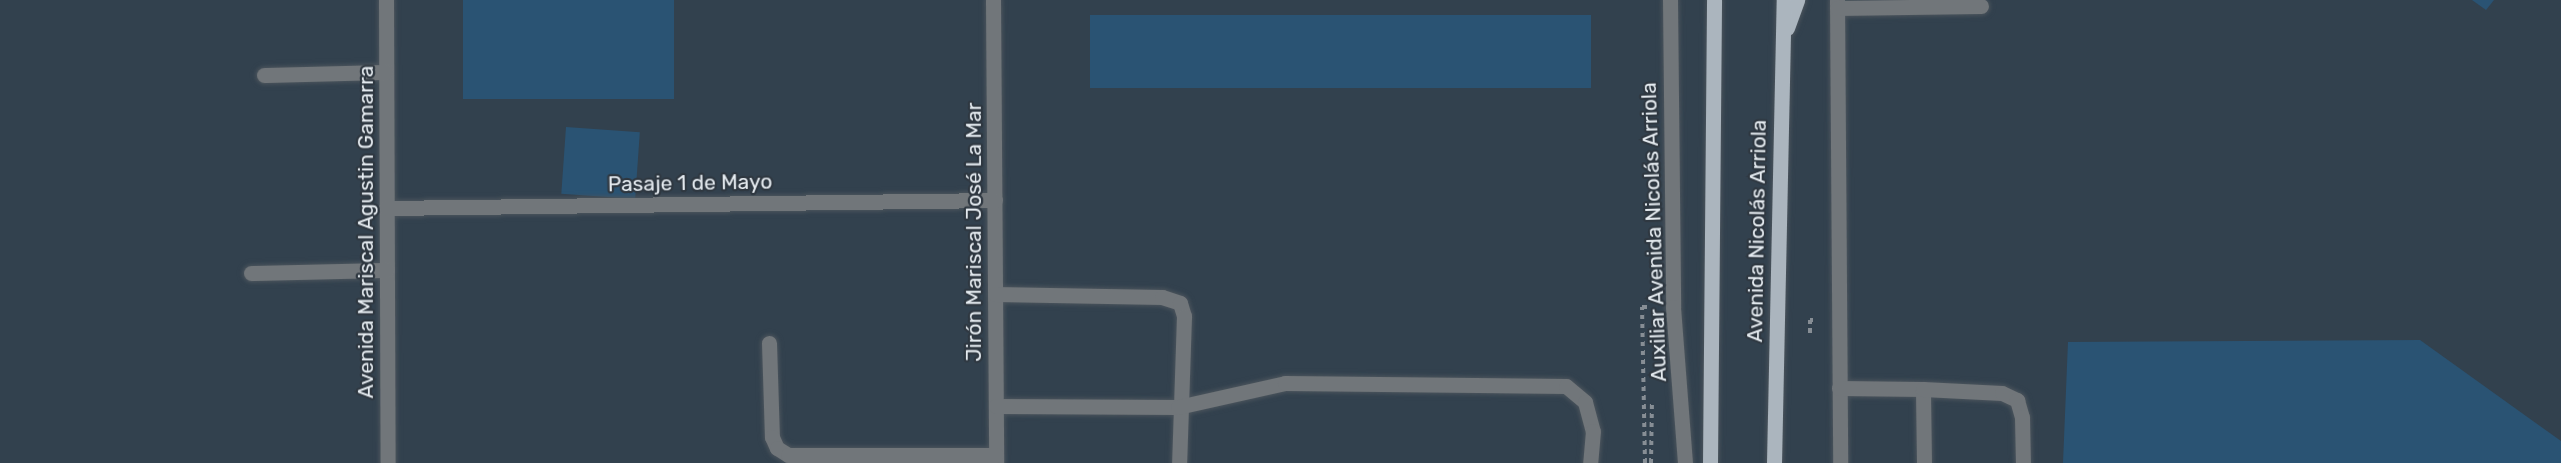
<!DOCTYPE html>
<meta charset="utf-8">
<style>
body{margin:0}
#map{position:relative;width:2561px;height:463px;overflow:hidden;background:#2e3740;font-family:Rubik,sans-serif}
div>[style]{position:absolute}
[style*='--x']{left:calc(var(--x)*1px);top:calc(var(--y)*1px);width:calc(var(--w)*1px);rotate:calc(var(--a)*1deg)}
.built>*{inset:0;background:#32414e;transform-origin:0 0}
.building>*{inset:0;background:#2a5373;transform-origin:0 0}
.path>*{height:4px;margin-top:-2px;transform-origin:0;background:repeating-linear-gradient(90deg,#878e95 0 4.5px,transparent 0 9px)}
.roads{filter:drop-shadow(0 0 2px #4b545c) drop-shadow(0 0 2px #4b545c)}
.minor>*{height:15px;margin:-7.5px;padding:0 7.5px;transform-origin:7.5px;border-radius:7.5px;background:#71767a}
.major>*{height:15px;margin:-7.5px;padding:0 7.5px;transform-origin:7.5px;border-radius:7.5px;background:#abb5be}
span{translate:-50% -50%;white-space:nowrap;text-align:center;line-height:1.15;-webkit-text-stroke:4.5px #2e3740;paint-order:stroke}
.street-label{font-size:21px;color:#e6ecf1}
</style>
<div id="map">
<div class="built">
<div style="left:0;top:0;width:2561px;height:463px"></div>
</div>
<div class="building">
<div style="left:463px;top:0;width:211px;height:99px"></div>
<div style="clip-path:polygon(2472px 0,2494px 0,2486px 10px)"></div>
<div style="left:1591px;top:15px;width:73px;height:501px;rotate:90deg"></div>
<div style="left:566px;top:127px;width:74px;height:67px;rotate:4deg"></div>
<div style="clip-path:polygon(2420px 340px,2561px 441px,2561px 463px,2063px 463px,2068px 342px)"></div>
</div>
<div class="path">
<div style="--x:1810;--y:333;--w:13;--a:-90"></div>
<div style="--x:1810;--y:320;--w:3;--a:0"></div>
<div style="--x:1645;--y:463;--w:156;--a:-91.1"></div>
<div style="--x:1642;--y:307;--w:6;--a:0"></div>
<div style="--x:1651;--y:463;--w:62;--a:-89.1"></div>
</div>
<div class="roads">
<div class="minor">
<div style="--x:386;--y:0;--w:463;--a:89.8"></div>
<div style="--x:993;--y:0;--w:463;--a:89.6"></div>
<div style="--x:1670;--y:0;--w:307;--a:89.4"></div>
<div style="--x:1673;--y:307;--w:156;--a:85.6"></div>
<div style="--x:1837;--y:0;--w:463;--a:89.6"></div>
<div style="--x:1837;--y:8;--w:144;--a:-0.8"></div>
<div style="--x:264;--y:75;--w:122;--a:-1.4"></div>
<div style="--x:386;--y:208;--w:609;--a:-0.75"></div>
<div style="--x:251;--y:273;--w:136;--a:-1.3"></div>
<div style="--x:995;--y:294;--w:167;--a:1"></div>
<div style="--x:1162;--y:297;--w:19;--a:18"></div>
<div style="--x:1180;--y:303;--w:14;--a:73"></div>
<div style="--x:1184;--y:316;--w:147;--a:91.9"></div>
<div style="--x:769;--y:343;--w:94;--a:88.2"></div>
<div style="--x:772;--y:437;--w:12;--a:66"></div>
<div style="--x:777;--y:448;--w:13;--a:32"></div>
<div style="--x:788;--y:455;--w:208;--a:0"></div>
<div style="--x:1839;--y:388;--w:84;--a:0.7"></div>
<div style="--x:996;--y:406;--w:182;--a:0.3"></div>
<div style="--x:1178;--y:407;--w:110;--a:-12.6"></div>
<div style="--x:1285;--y:383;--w:281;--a:0.6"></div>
<div style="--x:1566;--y:386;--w:25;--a:40"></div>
<div style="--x:1585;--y:402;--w:30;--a:75"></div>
<div style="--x:1593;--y:431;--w:32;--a:95"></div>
<div style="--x:1924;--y:463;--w:74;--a:-90.8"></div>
<div style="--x:1923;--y:389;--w:79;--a:2.9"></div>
<div style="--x:2002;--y:393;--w:17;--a:25"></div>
<div style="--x:2017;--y:400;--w:18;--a:74"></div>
<div style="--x:2022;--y:417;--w:46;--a:88.8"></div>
</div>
<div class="major">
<div style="--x:1787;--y:28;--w:30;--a:-70"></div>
<div style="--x:1710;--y:463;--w:463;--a:-89.5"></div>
<div style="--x:1774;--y:463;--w:463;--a:-88.8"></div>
</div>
</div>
<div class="street-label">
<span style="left:690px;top:183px;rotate:-1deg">Pasaje 1 de Mayo</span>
<span style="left:1757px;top:231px;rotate:-89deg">Avenida Nicolás Arriola</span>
<span style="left:366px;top:232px;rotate:-90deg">Avenida Mariscal Agustin Gamarra</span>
<span style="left:974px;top:232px;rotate:-90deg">Jirón Mariscal José La Mar</span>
<span style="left:1654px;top:232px;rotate:-92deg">Auxiliar Avenida Nicolás Arriola</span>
</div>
</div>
